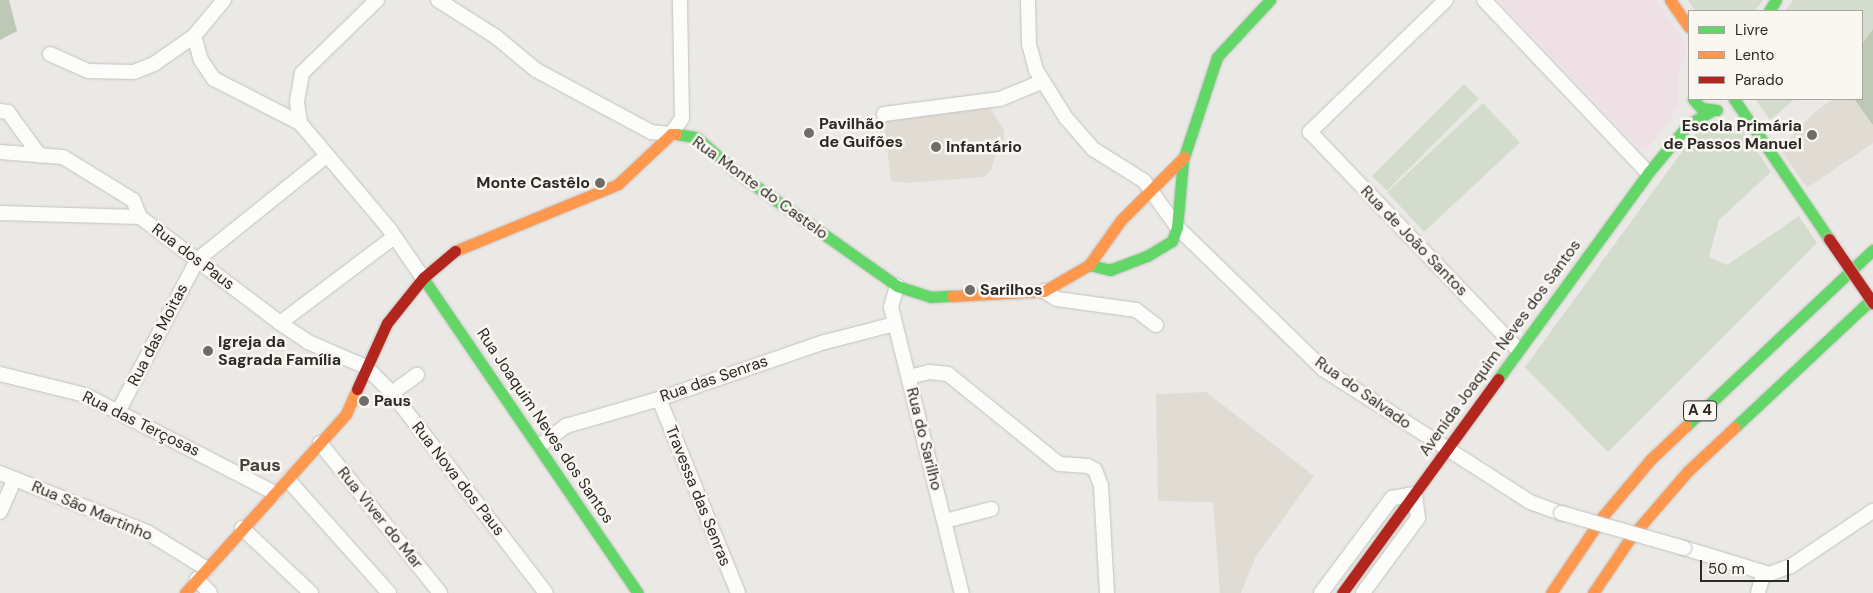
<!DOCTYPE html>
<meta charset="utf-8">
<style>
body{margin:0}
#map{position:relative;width:1873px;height:593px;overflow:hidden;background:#ebe9e6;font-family:"DM Sans",sans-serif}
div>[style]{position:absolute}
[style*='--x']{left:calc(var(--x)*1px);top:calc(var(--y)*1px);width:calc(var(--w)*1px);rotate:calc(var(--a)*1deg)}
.commercial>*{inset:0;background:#eee0e5}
.built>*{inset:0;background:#e0dbd3}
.green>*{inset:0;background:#d4dccd;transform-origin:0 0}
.forest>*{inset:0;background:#bec8b6}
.roads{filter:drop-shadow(0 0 1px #c3c2c0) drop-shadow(0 0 1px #c3c2c0)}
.street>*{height:14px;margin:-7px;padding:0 7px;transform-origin:7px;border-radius:7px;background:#fcfcfb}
.fast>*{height:11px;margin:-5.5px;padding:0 5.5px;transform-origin:5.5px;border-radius:5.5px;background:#63d668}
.slow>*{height:11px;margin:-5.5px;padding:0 5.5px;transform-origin:5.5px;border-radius:5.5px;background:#ff974d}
.jam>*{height:11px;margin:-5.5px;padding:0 5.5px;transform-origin:5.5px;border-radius:5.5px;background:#b3261e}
.bridges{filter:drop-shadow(0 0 1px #c3c2c0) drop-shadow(0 0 1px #c3c2c0)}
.street-bridge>*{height:14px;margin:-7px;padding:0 7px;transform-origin:7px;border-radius:7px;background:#fcfcfb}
.jam-bridge>*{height:11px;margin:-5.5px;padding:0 5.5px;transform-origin:5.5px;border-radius:5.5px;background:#b3261e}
.dots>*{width:14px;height:14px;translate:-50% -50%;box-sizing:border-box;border:2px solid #faf7f1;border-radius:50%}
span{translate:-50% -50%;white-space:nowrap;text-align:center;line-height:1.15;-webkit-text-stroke:5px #faf7f1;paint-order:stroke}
.shield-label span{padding:1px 4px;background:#faf7f1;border:1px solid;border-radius:4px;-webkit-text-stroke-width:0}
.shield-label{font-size:15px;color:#2c2a28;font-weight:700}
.poi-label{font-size:16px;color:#2c2a28;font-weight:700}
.left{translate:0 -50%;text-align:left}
.right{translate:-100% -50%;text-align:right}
.street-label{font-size:16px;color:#2c2a28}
.neighbourhood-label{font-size:18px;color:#45423e;font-weight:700}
.legend{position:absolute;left:1688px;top:10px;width:175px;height:90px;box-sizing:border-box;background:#faf7f1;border:1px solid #a8a5a1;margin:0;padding:6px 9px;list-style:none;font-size:15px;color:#2c2a28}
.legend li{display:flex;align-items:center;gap:10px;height:25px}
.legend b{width:25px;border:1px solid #a8a5a1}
.scale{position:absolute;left:1700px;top:560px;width:89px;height:22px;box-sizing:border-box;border:2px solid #2c2a28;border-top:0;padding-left:6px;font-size:15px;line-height:18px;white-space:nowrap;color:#2c2a28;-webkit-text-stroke:4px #faf7f1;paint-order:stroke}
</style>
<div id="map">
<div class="commercial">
<div style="clip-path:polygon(1498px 0,1656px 0,1684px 41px,1686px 50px,1678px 77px,1679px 106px,1649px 147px,1643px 150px,1638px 147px)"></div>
</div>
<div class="built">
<div style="clip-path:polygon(1833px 99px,1854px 99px,1873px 125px,1873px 143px,1807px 188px,1780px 149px,1816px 111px)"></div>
<div style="clip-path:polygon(989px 106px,1004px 130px,1003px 150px,997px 150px,991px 170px,984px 177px,905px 183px,891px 181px,883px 116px)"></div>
<div style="clip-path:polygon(1206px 392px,1314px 476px,1256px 556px,1241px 593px,1220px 593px,1213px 502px,1158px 501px,1156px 394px)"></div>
</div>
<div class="green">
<div style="clip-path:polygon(1688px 0,1763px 0,1755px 11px,1695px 11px)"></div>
<div style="clip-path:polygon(1793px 0,1873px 0,1873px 29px,1862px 44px,1862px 11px,1785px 11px)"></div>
<div style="left:1464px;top:84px;width:21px;height:130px;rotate:45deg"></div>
<div style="clip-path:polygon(1755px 99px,1795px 99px,1770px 120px)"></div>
<div style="left:1483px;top:103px;width:54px;height:131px;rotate:47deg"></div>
<div style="clip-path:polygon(1720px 120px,1741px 127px,1771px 172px,1719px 220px,1709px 257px,1727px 265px,1799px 216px,1817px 243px,1608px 452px,1525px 367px,1700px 127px,1709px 121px)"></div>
</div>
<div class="forest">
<div style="clip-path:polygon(0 0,9px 0,17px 31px,0 40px)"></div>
<div style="clip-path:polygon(1873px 29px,1873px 125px,1854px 99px,1862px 99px,1862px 44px)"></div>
</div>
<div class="roads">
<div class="street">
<div style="--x:377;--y:0;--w:105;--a:135.8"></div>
<div style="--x:302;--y:73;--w:29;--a:100"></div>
<div style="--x:297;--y:102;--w:21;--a:82"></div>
<div style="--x:300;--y:123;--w:140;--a:49.9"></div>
<div style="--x:390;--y:230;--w:58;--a:55.5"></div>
<div style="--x:438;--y:0;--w:67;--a:32.3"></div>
<div style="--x:495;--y:36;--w:53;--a:39.7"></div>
<div style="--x:536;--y:70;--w:131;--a:28.3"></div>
<div style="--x:651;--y:132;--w:20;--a:6"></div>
<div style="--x:671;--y:134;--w:19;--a:-55"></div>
<div style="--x:682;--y:118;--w:118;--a:-91"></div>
<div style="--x:1028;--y:0;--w:44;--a:88.7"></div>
<div style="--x:1029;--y:44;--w:27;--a:75"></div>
<div style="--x:1036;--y:70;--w:57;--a:58"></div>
<div style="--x:1066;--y:118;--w:41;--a:48.9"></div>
<div style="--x:1093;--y:149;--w:60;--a:32.1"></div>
<div style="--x:1144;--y:181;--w:57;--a:54.3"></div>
<div style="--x:1177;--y:227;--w:204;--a:44.2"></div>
<div style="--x:1323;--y:369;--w:246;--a:32.7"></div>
<div style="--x:1530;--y:502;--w:33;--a:20"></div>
<div style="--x:1446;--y:0;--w:190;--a:135.9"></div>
<div style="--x:1310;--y:132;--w:301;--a:46.3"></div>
<div style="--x:1484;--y:0;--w:238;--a:46.5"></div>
<div style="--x:194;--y:36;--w:25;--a:74"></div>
<div style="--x:201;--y:60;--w:23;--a:56"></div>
<div style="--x:214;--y:79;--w:97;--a:27.1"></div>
<div style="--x:50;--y:54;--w:42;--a:24.1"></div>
<div style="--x:88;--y:71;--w:46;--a:1.2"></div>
<div style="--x:134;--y:72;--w:22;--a:-22"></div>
<div style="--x:154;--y:64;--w:49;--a:-35"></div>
<div style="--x:194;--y:36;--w:47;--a:-50.2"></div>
<div style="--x:0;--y:111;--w:8;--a:7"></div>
<div style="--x:8;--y:112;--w:54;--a:54"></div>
<div style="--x:884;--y:114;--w:117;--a:-7.4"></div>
<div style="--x:1000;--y:99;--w:44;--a:-22.5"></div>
<div style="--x:0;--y:152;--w:63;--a:4.5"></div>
<div style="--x:63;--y:157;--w:82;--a:31.6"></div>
<div style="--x:133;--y:200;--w:18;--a:68"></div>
<div style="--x:0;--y:213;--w:140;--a:1.6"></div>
<div style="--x:140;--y:217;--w:176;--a:37.1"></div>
<div style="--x:280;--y:323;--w:34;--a:34"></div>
<div style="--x:308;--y:342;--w:63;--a:23.3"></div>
<div style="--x:366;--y:367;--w:37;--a:45"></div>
<div style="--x:392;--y:393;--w:252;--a:52.4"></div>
<div style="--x:897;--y:286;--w:22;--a:106"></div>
<div style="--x:891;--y:307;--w:295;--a:76.1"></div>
<div style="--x:1044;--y:291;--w:15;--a:32"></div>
<div style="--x:1057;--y:299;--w:80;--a:7.9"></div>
<div style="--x:1136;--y:310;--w:25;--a:37"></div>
<div style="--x:280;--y:323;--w:143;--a:-37"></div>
<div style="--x:0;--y:374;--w:88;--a:13.9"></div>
<div style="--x:85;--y:395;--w:214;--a:27.3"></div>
<div style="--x:909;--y:377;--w:21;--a:-14"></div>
<div style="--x:929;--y:372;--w:19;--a:6"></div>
<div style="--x:948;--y:374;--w:143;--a:39"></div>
<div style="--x:1059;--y:464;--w:29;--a:4"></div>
<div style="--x:1088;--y:466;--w:8;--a:30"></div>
<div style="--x:1095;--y:470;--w:17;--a:69"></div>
<div style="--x:1101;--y:486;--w:107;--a:86.8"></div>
<div style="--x:392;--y:393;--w:31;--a:-36"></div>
<div style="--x:659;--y:399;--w:209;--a:67.8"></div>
<div style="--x:119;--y:410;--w:169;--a:-62.5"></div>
<div style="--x:197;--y:260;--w:164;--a:-38.8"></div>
<div style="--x:320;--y:443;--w:192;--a:51.3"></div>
<div style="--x:539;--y:446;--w:34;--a:-37"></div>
<div style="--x:566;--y:426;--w:97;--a:-16.2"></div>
<div style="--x:659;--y:399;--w:176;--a:-19"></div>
<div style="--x:825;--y:342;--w:72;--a:-14.4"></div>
<div style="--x:0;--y:473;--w:158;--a:21.9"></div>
<div style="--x:147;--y:532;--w:70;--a:31.7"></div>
<div style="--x:289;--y:481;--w:150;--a:48.2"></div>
<div style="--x:0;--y:512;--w:36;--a:-66"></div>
<div style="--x:945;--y:521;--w:48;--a:-14.6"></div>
<div style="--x:242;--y:528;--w:95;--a:43.3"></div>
<div style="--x:1684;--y:548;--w:89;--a:17"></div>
<div style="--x:1769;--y:574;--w:23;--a:-20"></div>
<div style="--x:1791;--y:566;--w:99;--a:-33.9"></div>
<div style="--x:197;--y:579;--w:19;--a:47"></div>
<div style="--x:1321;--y:593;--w:119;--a:-53.2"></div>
<div style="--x:1392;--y:498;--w:23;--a:-10"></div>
<div style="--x:1415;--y:494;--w:24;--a:83"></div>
<div style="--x:1418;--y:518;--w:93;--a:126.3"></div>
<div style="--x:1758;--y:593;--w:20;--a:-75"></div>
</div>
<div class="fast">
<div style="--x:1769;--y:11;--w:13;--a:-58"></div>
<div style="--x:1693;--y:99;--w:12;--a:48"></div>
<div style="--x:1701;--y:108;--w:16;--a:7"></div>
<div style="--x:1734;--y:99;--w:169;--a:55.8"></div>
<div style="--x:676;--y:134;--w:20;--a:9"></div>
<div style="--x:696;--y:137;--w:53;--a:41.2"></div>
<div style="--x:736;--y:172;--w:197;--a:35.3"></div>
<div style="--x:897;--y:286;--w:35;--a:18"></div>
<div style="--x:930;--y:297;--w:22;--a:-3"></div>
<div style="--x:1184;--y:157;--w:105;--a:-71.7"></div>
<div style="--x:1217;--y:57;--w:78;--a:-47.1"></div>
<div style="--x:1089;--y:265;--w:22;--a:13"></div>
<div style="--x:1110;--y:270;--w:40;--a:-21"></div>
<div style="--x:1147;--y:256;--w:29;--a:-31"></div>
<div style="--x:1172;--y:241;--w:15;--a:-70"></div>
<div style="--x:1177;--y:227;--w:66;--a:-84.8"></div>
<div style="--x:423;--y:278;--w:381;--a:55.7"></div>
<div style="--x:1498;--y:379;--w:255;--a:-53.9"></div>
<div style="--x:1648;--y:173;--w:62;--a:-50.2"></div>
<div style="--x:1688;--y:125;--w:27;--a:-31"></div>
<div style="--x:1686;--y:426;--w:257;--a:-43.3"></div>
<div style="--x:1735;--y:427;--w:189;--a:-43.1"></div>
</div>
<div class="slow">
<div style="--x:1670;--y:0;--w:33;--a:55"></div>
<div style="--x:455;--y:251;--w:176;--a:-22.3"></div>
<div style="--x:618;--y:184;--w:73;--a:-43.3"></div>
<div style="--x:671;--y:134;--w:5;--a:0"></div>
<div style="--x:952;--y:296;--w:92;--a:-3.1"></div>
<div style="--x:1044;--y:291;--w:52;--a:-30"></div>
<div style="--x:1089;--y:265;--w:55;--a:-54.6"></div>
<div style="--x:1121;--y:220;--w:89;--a:-45"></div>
<div style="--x:185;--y:593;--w:241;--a:-48"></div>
<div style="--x:346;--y:414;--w:27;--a:-66"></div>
<div style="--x:1551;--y:593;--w:93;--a:-56"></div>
<div style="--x:1603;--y:516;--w:75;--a:-49.9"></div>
<div style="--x:1651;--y:459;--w:48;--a:-43.3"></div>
<div style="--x:1593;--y:593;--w:68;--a:-55.8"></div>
<div style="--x:1631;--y:537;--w:87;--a:-49.2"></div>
<div style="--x:1688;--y:471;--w:64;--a:-43.1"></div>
</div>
<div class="jam">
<div style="--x:357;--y:389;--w:72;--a:-65.6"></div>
<div style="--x:387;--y:323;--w:58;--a:-51.3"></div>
<div style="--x:423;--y:278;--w:42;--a:-40.2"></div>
<div style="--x:1342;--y:593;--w:265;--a:-53.9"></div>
</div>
</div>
<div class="bridges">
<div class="street-bridge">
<div style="--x:1561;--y:513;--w:128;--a:15.9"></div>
</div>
<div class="jam-bridge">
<div style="--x:1829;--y:239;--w:78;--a:55.5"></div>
</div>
</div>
<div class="dots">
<div style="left:809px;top:133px;background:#6f6d6a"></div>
<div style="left:1812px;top:135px;background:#6f6d6a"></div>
<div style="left:936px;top:147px;background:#6f6d6a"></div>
<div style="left:600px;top:183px;background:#6f6d6a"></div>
<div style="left:970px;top:290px;background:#6f6d6a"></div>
<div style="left:208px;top:351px;background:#6f6d6a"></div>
<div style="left:364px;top:401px;background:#6f6d6a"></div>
</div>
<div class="shield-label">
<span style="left:1700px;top:411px">A 4</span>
</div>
<div class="poi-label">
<span class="left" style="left:819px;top:133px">Pavilhão<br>de Guifões</span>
<span class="right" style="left:1802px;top:135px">Escola Primária<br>de Passos Manuel</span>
<span class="left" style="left:946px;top:147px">Infantário</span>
<span class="right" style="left:590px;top:183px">Monte Castêlo</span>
<span class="left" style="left:980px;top:290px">Sarilhos</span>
<span class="left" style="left:218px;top:351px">Igreja da<br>Sagrada Família</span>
<span class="left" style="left:374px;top:401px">Paus</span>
</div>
<div class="street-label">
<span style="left:760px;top:188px;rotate:36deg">Rua Monte do Castelo</span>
<span style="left:1414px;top:241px;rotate:46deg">Rua de João Santos</span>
<span style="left:193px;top:257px;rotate:37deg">Rua dos Paus</span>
<span style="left:158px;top:335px;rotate:-63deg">Rua das Moitas</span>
<span style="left:1500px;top:348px;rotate:-54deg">Avenida Joaquim Neves dos Santos</span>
<span style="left:714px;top:379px;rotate:-19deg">Rua das Senras</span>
<span style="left:1363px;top:393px;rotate:35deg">Rua do Salvado</span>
<span style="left:141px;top:424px;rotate:26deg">Rua das Terçosas</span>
<span style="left:545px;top:426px;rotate:56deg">Rua Joaquim Neves dos Santos</span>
<span style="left:924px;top:439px;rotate:76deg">Rua do Sarilho</span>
<span style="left:458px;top:479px;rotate:52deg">Rua Nova dos Paus</span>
<span style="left:698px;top:496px;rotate:68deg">Travessa das Senras</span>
<span style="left:92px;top:511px;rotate:23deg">Rua São Martinho</span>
<span style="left:380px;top:518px;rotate:51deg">Rua Viver do Mar</span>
</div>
<div class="neighbourhood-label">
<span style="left:260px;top:465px">Paus</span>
</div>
<ul class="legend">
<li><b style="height:6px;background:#63d668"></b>Livre</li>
<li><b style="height:6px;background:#ff974d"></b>Lento</li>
<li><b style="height:6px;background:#b3261e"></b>Parado</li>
</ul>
<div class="scale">50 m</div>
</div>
